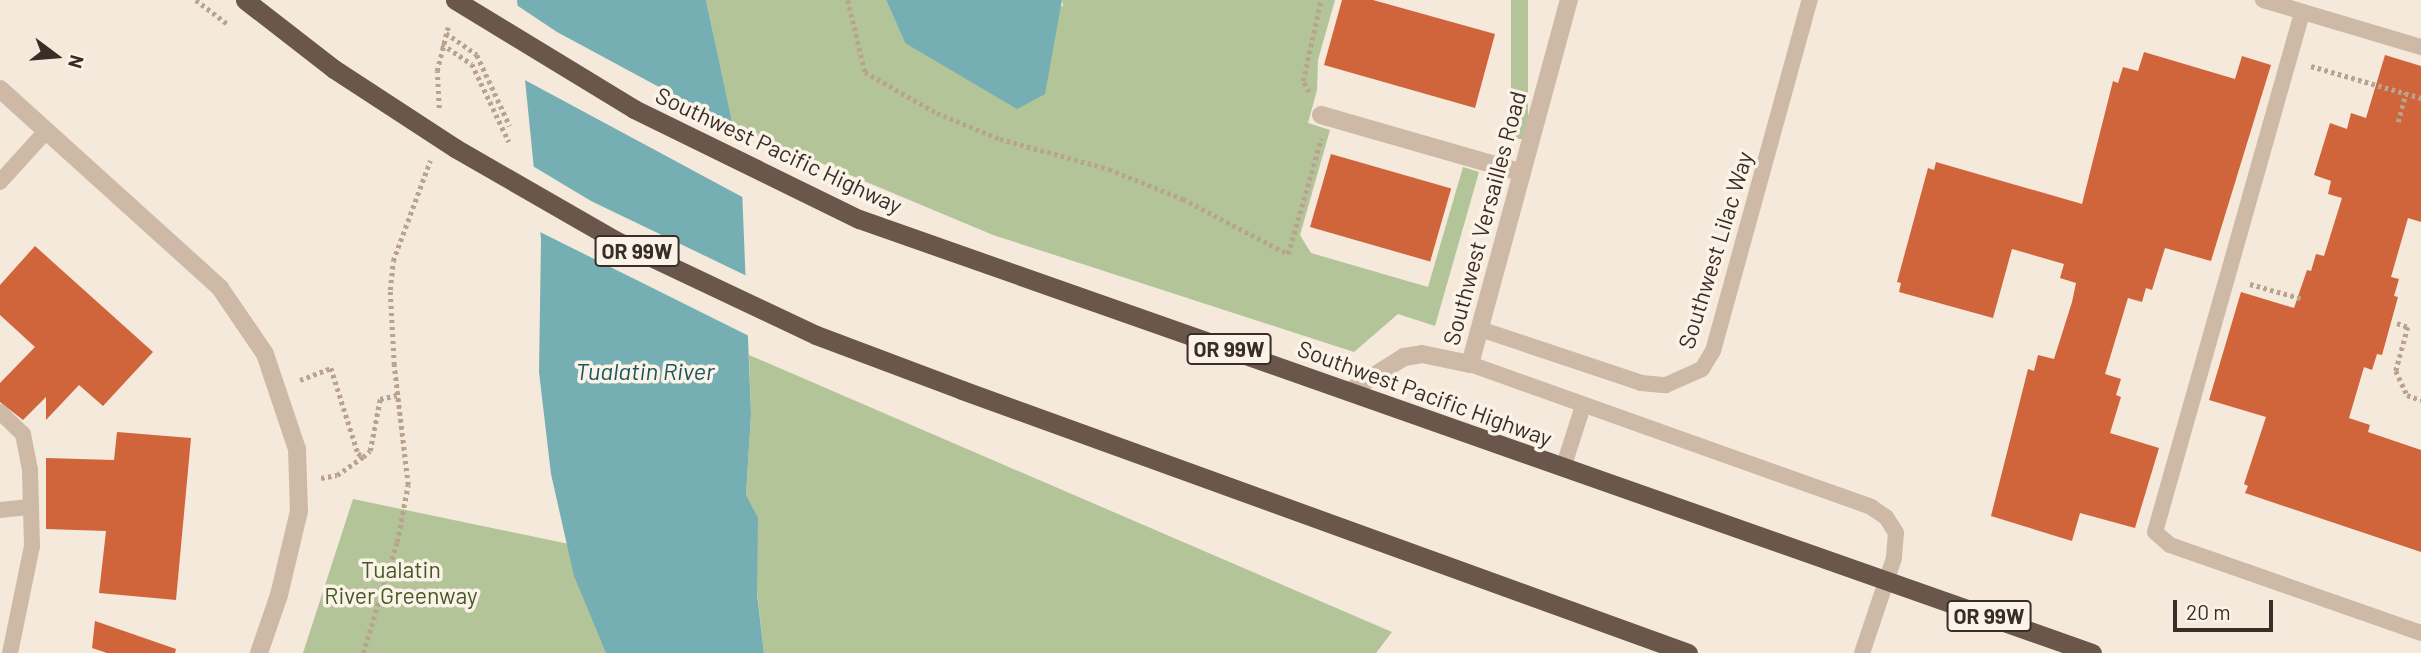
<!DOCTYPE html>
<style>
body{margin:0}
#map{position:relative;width:2421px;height:653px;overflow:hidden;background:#f4e9da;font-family:Barlow,sans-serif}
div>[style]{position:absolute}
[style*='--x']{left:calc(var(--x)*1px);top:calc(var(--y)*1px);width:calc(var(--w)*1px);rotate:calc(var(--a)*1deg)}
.green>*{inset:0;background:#b4c499;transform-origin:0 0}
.water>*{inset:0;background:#76afb3}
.pier>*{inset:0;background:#f4e9da}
.building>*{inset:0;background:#d0653c;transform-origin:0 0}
.path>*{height:4.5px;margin-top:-2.25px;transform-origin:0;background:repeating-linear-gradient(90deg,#b9a38f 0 3.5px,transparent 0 7px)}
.service>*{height:16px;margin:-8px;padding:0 8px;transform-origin:8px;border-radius:8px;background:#cdb9a5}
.minor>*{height:18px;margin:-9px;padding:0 9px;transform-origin:9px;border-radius:9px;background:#cdb9a5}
.tertiary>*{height:18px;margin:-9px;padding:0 9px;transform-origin:9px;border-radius:9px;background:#cdb9a5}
.trunk>*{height:19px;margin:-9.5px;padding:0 9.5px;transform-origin:9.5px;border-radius:9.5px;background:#6a564a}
.trunk-bridge>*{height:19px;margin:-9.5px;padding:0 9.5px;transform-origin:9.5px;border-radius:9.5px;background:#6a564a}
span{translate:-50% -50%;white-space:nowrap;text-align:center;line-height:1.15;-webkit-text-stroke:7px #fbf3e7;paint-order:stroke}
.shield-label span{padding:2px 5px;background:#fbf3e7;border:2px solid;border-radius:5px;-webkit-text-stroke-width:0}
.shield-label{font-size:21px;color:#382d27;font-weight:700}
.street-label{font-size:23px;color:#382d27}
.park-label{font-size:23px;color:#455928}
.water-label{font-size:24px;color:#19565d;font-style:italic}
.north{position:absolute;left:21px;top:21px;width:70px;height:70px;-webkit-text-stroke:5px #fbf3e7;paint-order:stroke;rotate:106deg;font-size:19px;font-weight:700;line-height:28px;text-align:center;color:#382d27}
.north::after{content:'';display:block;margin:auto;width:24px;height:32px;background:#382d27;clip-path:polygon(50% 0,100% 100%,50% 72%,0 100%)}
.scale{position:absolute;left:2173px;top:600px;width:100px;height:32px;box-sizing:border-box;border:4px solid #382d27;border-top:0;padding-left:9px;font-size:21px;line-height:24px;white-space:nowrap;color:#382d27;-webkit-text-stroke:5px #fbf3e7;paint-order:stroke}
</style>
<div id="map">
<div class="green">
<div style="clip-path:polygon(706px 0,886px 0,905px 43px,1063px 6px,1062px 0,1335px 0,1318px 60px,1317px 90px,1308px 123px,1330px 130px,1300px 235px,1311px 253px,1428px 287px,1463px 167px,1479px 172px,1435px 326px,1398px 314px,1354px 352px,993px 235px,733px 126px)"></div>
<div style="left:1511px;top:0;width:17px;height:139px"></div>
<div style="clip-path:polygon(749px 355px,1392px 632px,1376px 653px,764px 653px,746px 495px,751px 414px)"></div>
<div style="clip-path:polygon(353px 499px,636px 558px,642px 653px,303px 653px)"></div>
</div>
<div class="water">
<div style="clip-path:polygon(517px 0,706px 0,741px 163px,751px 414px,746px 495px,758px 518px,757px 594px,764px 653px,606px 653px,574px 576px,551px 474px,539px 372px,541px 239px)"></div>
<div style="clip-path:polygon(886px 0,1062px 0,1045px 94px,1017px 109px,905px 43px)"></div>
</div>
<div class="pier">
<div style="clip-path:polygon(515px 4px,557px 32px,737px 129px,746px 199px,523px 79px)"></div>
<div style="clip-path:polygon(531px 165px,591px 201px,749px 277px,751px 337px,536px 230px)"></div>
</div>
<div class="building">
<div style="clip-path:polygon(1342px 0,1373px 0,1495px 34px,1475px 108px,1324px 65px)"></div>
<div style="clip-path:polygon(2144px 52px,2235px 79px,2242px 56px,2271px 65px,2211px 261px,2165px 248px,2152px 290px,2146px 288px,2142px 302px,2128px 298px,2105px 374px,2121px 379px,2116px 395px,2121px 397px,2110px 433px,2159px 448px,2135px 528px,2080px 513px,2072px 541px,1991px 516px,2028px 369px,2034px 371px,2038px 355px,2054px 359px,2072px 302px,2076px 283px,2060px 278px,2064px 264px,2012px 249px,1993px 318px,1899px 292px,1901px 283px,1897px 282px,1928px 168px,1934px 170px,1936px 162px,2082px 204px,2113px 81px,2118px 83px,2123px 67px,2138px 71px)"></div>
<div style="clip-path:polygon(2385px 55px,2421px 66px,2421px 222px,2408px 218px,2391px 277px,2399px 279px,2394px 296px,2398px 297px,2382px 355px,2377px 354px,2372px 370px,2364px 367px,2349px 418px,2370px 425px,2368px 432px,2421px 450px,2421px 552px,2245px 493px,2248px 486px,2244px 484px,2266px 417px,2209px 400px,2241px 292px,2294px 308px,2307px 270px,2311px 271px,2316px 254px,2324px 256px,2342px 198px,2328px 194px,2331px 181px,2314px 175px,2330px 123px,2347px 129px,2351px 113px,2366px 118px)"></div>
<div style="left:1331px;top:154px;width:125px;height:76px;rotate:16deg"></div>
<div style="clip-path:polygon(35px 246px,153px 352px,103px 406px,79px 385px,46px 420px,46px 397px,23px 420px,0 402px,0 383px,35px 347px,0 315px,0 285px)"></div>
<div style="clip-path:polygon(117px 432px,191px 438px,176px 600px,99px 593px,106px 531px,46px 529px,46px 458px,114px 460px)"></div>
<div style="clip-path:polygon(95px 621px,176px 649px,175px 653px,107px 653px,92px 648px)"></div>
</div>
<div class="path">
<div style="--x:196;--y:0;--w:41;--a:37.1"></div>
<div style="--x:848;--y:0;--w:74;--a:76.7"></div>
<div style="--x:865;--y:72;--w:83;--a:29.7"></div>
<div style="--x:937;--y:113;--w:68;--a:22.4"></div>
<div style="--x:1000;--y:139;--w:113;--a:15.4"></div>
<div style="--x:1109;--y:169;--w:80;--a:22.1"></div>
<div style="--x:1183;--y:199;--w:119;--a:27.6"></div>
<div style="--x:1288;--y:254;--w:120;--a:-74"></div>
<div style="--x:446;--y:33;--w:38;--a:35"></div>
<div style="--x:477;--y:55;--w:78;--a:65.1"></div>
<div style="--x:442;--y:44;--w:36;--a:34"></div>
<div style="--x:472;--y:64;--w:86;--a:64.6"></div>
<div style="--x:2311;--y:66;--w:115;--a:16.2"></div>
<div style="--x:1309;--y:92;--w:13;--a:-119"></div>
<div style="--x:1303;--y:81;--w:83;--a:-77.5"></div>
<div style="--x:439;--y:108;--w:37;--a:-93"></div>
<div style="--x:437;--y:71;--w:45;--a:-76"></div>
<div style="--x:2398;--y:122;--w:30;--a:-75"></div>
<div style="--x:2250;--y:284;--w:55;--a:15.8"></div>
<div style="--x:2397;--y:323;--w:12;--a:20"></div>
<div style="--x:2408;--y:327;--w:46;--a:105.3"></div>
<div style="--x:2396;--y:371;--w:26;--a:65"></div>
<div style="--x:2407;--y:395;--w:15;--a:20"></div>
<div style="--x:300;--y:380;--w:33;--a:-21"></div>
<div style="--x:331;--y:368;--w:89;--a:72.4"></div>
<div style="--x:358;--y:453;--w:6;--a:39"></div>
<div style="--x:363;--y:457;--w:9;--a:-41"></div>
<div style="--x:370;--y:451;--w:53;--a:-79.1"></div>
<div style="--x:380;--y:399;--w:17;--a:-13"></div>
<div style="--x:321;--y:478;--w:16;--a:-11"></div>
<div style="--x:337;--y:475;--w:32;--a:-35"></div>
<div style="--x:363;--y:653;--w:116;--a:-73"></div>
<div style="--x:397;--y:542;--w:58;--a:-79.1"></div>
<div style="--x:408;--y:485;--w:121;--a:-96.7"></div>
<div style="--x:394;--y:365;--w:75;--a:-93.1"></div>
<div style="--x:390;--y:290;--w:29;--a:-84"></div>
<div style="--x:393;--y:261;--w:107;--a:-69.7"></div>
</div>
<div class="service">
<div style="--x:2263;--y:0;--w:165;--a:16.6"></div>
<div style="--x:2302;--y:13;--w:539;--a:105.81"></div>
<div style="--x:2155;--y:532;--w:20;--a:41"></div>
<div style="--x:2170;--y:545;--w:266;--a:19.3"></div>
<div style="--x:0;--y:182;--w:70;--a:-47.9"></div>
<div style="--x:1480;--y:329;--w:170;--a:18.5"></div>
<div style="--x:1641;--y:383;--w:25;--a:5"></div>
<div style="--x:1666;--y:385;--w:39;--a:-24"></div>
<div style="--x:1702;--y:369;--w:21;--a:-59"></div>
<div style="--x:1713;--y:351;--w:364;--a:-74.6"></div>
<div style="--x:1470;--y:364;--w:426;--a:19.6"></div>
<div style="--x:1871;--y:507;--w:18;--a:34"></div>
<div style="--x:1886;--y:517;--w:19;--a:58"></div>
<div style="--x:1896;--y:533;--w:25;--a:95"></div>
<div style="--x:1894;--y:558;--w:100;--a:108.6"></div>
<div style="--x:0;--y:412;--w:32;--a:44"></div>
<div style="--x:23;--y:434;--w:37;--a:79"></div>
<div style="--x:30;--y:470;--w:76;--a:88.5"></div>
<div style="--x:32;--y:546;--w:109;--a:101.6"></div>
<div style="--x:1563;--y:468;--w:65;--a:-72.1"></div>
<div style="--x:0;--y:510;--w:31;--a:-6"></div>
</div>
<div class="minor">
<div style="--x:1321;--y:115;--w:207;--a:16"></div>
<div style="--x:1350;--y:391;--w:64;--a:-32.2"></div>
<div style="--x:1404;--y:357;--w:18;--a:-9"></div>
<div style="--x:1422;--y:354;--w:49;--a:11.8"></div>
<div style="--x:1470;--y:364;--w:377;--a:-74.8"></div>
</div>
<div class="tertiary">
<div style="--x:0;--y:89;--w:297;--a:42.1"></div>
<div style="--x:220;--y:288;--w:80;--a:55.7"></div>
<div style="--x:265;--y:354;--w:100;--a:71.4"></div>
<div style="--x:297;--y:449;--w:62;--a:88.2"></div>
<div style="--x:299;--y:511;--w:86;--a:103.4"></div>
<div style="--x:279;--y:595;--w:61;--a:109"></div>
</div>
<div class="trunk">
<div style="--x:245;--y:0;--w:113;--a:37.8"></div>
<div style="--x:455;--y:0;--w:210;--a:31.3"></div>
<div style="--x:634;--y:109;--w:250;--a:26.1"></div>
<div style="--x:859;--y:219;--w:1307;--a:19.39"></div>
<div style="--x:962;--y:390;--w:772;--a:19.91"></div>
</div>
<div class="trunk-bridge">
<div style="--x:334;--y:69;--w:145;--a:33.1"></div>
<div style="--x:455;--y:148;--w:185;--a:29.9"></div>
<div style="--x:615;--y:240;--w:222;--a:25.3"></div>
<div style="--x:816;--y:335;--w:156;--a:20.6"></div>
</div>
<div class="shield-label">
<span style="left:637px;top:251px">OR 99W</span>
<span style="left:1229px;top:349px">OR 99W</span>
<span style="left:1989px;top:616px">OR 99W</span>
</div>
<div class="street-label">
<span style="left:779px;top:150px;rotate:25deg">Southwest Pacific Highway</span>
<span style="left:1484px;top:218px;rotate:-75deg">Southwest Versailles Road</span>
<span style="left:1715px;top:250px;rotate:-73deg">Southwest Lilac Way</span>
<span style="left:1425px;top:393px;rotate:20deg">Southwest Pacific Highway</span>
</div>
<div class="park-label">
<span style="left:401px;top:582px">Tualatin<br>River Greenway</span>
</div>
<div class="water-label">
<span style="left:645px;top:371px">Tualatin River</span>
</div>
<div class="north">N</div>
<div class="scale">20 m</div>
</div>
